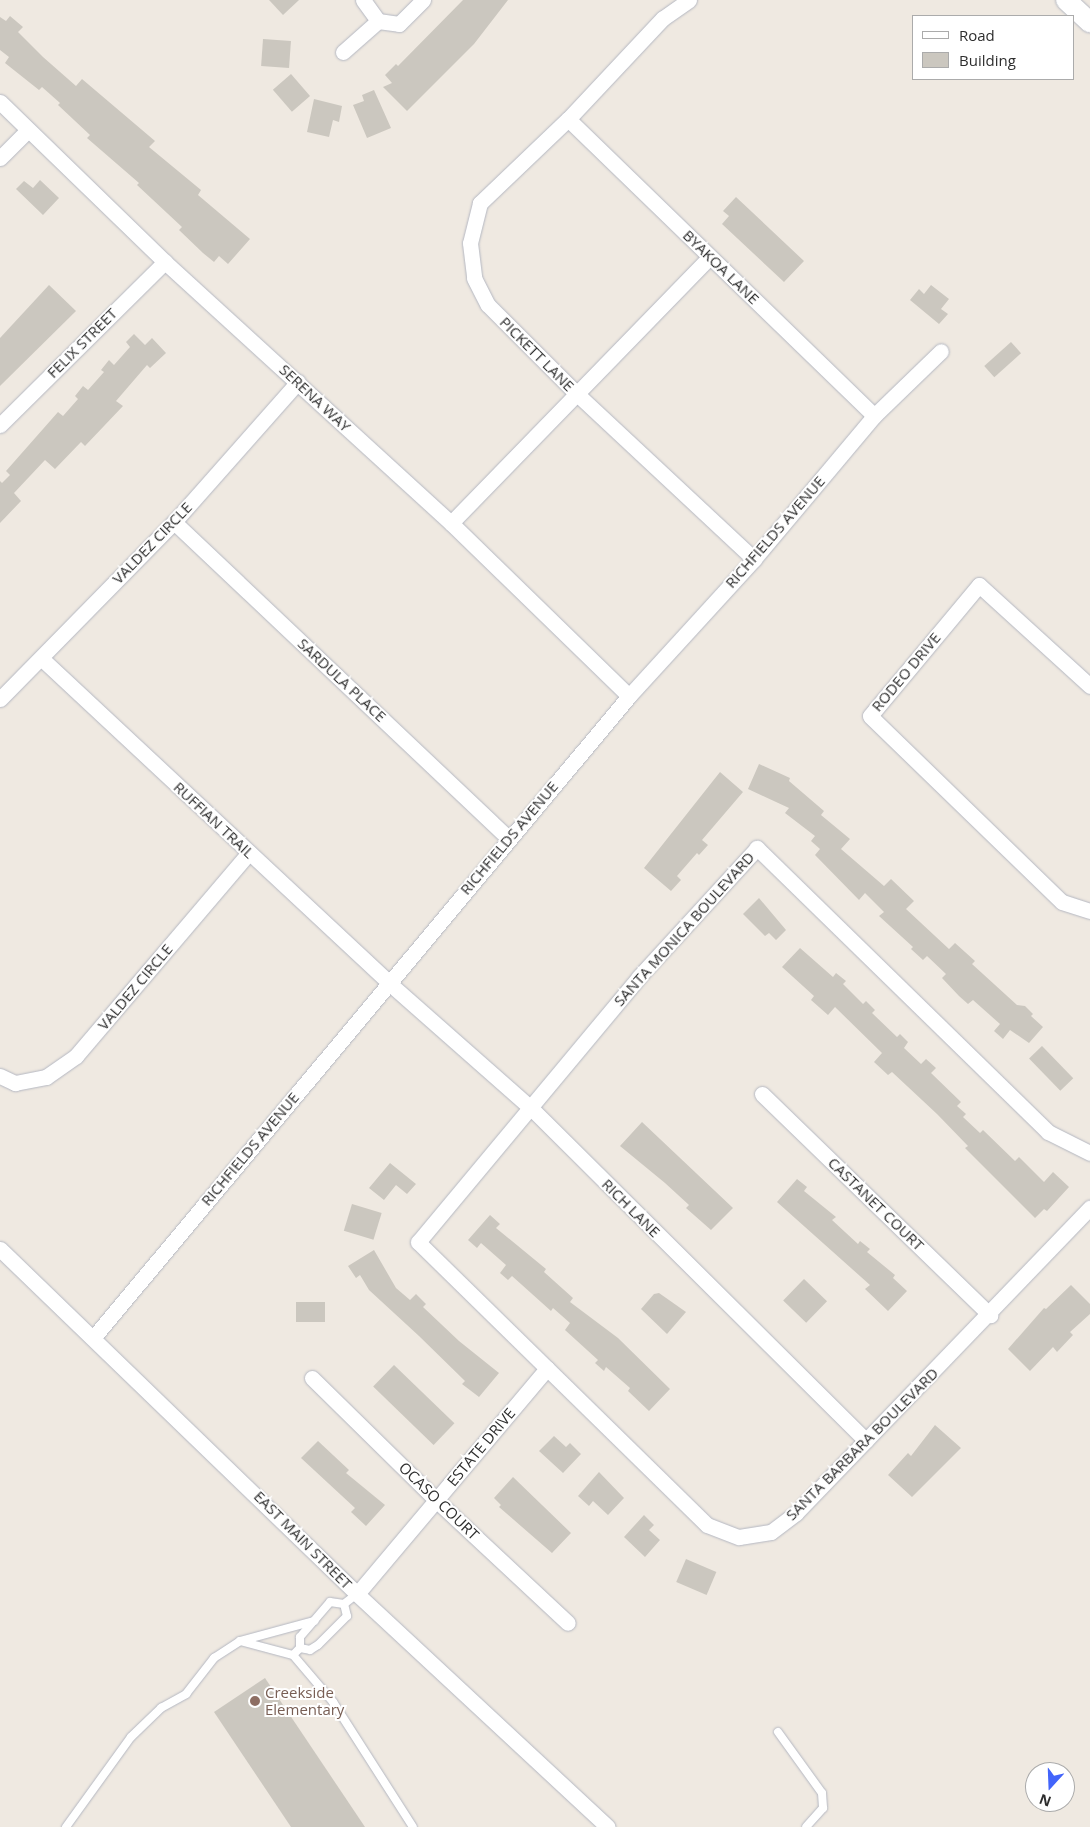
<!DOCTYPE html>
<style>
body{margin:0}
#map{position:relative;width:1090px;height:1827px;overflow:hidden;background:#efe9e1;font-family:"Open Sans",sans-serif}
div>[style]{position:absolute}
[style*='--x']{left:calc(var(--x)*1px);top:calc(var(--y)*1px);width:calc(var(--w)*1px);rotate:calc(var(--a)*1deg)}
.building>*{inset:0;background:#cbc7bf;transform-origin:0 0}
.roads{filter:drop-shadow(0 0 1px #b4b7c1) drop-shadow(0 0 1px #b4b7c1)}
.lane>*{height:8px;margin:-4px;padding:0 4px;transform-origin:4px;border-radius:4px;background:#fff}
.street>*{height:15px;margin:-7.5px;padding:0 7.5px;transform-origin:7.5px;border-radius:7.5px;background:#fff}
.secondary>*{height:20px;margin:-10px;padding:0 10px;transform-origin:10px;border-radius:10px;background:#fff}
.dots>*{width:14px;height:14px;translate:-50% -50%;box-sizing:border-box;border:2px solid #fff;border-radius:50%}
span{translate:-50% -50%;white-space:nowrap;text-align:center;line-height:1.15;-webkit-text-stroke:4px #fff;paint-order:stroke}
.street-label{font-size:15px;color:#2e2e2e}
.education-label{font-size:15px;color:#785e54}
.left{translate:0 -50%;text-align:left}
.legend{position:absolute;left:912px;top:15px;width:162px;height:65px;box-sizing:border-box;background:#fff;border:1px solid #ababab;margin:0;padding:6px 9px;list-style:none;font-size:15px;color:#2e2e2e}
.legend li{display:flex;align-items:center;gap:10px;height:25px}
.legend b{width:25px;border:1px solid #ababab}
.north{position:absolute;left:1025px;top:1762px;width:50px;height:50px;box-sizing:border-box;background:#fff;border:1px solid #ababab;border-radius:50%;rotate:200deg;font-size:14px;font-weight:700;line-height:20px;text-align:center;color:#2e2e2e}
.north::after{content:'';display:block;margin:auto;width:18px;height:22px;background:#4264fb;clip-path:polygon(50% 0,100% 100%,50% 72%,0 100%)}
</style>
<div id="map">
<div class="building">
<div style="clip-path:polygon(269px 0,299px 0,283px 15px)"></div>
<div style="clip-path:polygon(463px 0,508px 0,474px 44px,407px 111px,383px 87px,392px 83px,385px 75px,396px 64px,398px 66px)"></div>
<div style="clip-path:polygon(10px 16px,23px 27px,18px 32px,43px 57px,76px 86px,82px 79px,155px 141px,149px 147px,201px 190px,198px 195px,250px 239px,228px 264px,219px 256px,214px 262px,203px 253px,179px 230px,182px 227px,137px 185px,139px 183px,87px 138px,90px 135px,58px 105px,60px 103px,42px 87px,39px 90px,5px 63px,9px 57px,0 50px,0 17px,6px 21px)"></div>
<div style="left:263px;top:39px;width:28px;height:27px;rotate:4deg"></div>
<div style="left:291px;top:74px;width:29px;height:24px;rotate:49deg"></div>
<div style="clip-path:polygon(374px 90px,391px 128px,367px 138px,353px 105px,364px 101px,362px 95px)"></div>
<div style="clip-path:polygon(314px 99px,342px 106px,339px 122px,333px 120px,329px 137px,307px 132px)"></div>
<div style="clip-path:polygon(40px 180px,59px 198px,43px 215px,16px 189px,24px 181px,33px 188px)"></div>
<div style="clip-path:polygon(736px 197px,804px 261px,784px 282px,722px 224px,729px 216px,723px 211px)"></div>
<div style="clip-path:polygon(49px 285px,76px 311px,0 386px,0 338px)"></div>
<div style="clip-path:polygon(931px 285px,949px 299px,941px 309px,948px 314px,939px 324px,910px 300px,919px 289px,924px 294px)"></div>
<div style="clip-path:polygon(134px 334px,145px 345px,152px 338px,166px 353px,150px 368px,147px 365px,116px 401px,123px 406px,85px 446px,81px 442px,55px 469px,45px 460px,14px 493px,21px 501px,0 523px,0 481px,2px 483px,10px 475px,6px 471px,58px 412px,63px 416px,78px 399px,75px 396px,83px 386px,88px 390px,104px 372px,101px 370px,109px 360px,114px 365px,130px 347px,126px 342px)"></div>
<div style="left:1011px;top:342px;width:15px;height:36px;rotate:48deg"></div>
<div style="clip-path:polygon(759px 764px,790px 778px,789px 781px,824px 811px,821px 815px,850px 839px,841px 849px,884px 886px,891px 879px,914px 901px,906px 909px,949px 949px,955px 943px,975px 961px,972px 964px,1017px 1005px,1025px 1006px,1033px 1014px,1031px 1016px,1043px 1027px,1029px 1043px,1010px 1030px,1003px 1039px,994px 1031px,1000px 1024px,973px 1000px,968px 1004px,959px 996px,942px 978px,946px 974px,927px 956px,923px 960px,911px 949px,913px 947px,879px 916px,884px 912px,865px 893px,859px 900px,815px 855px,820px 849px,811px 841px,815px 836px,785px 813px,789px 808px,748px 789px)"></div>
<div style="clip-path:polygon(720px 772px,743px 792px,702px 840px,708px 845px,699px 855px,697px 853px,677px 876px,681px 880px,671px 891px,644px 868px)"></div>
<div style="clip-path:polygon(759px 898px,786px 930px,776px 940px,769px 933px,765px 936px,743px 914px)"></div>
<div style="clip-path:polygon(800px 948px,833px 977px,836px 973px,846px 981px,843px 984px,863px 1004px,866px 1001px,875px 1010px,872px 1013px,897px 1037px,900px 1034px,908px 1042px,904px 1048px,921px 1064px,926px 1059px,936px 1068px,931px 1073px,961px 1102px,957px 1106px,966px 1114px,963px 1117px,980px 1133px,983px 1130px,1015px 1161px,1019px 1157px,1044px 1182px,1053px 1172px,1069px 1187px,1047px 1211px,1044px 1209px,1035px 1218px,965px 1148px,968px 1146px,937px 1114px,892px 1072px,888px 1075px,874px 1062px,882px 1053px,835px 1007px,828px 1015px,811px 1000px,814px 996px,782px 967px)"></div>
<div style="left:1042px;top:1046px;width:45px;height:18px;rotate:46deg"></div>
<div style="clip-path:polygon(642px 1122px,733px 1208px,711px 1230px,686px 1208px,689px 1205px,665px 1183px,620px 1146px)"></div>
<div style="clip-path:polygon(390px 1163px,416px 1184px,407px 1194px,396px 1185px,384px 1200px,369px 1188px)"></div>
<div style="clip-path:polygon(797px 1179px,807px 1187px,804px 1191px,836px 1217px,832px 1220px,858px 1244px,860px 1241px,870px 1249px,867px 1252px,895px 1275px,893px 1278px,907px 1291px,888px 1311px,865px 1289px,870px 1285px,777px 1202px)"></div>
<div style="left:352px;top:1204px;width:31px;height:28px;rotate:17deg"></div>
<div style="clip-path:polygon(490px 1215px,500px 1224px,496px 1228px,546px 1269px,544px 1272px,573px 1298px,570px 1302px,618px 1338px,670px 1389px,649px 1411px,628px 1391px,630px 1388px,606px 1367px,604px 1371px,595px 1363px,598px 1360px,565px 1330px,570px 1323px,553px 1308px,551px 1311px,512px 1276px,508px 1280px,500px 1273px,506px 1265px,481px 1243px,477px 1248px,468px 1240px)"></div>
<div style="clip-path:polygon(374px 1250px,396px 1288px,410px 1300px,416px 1294px,426px 1304px,423px 1307px,459px 1341px,499px 1373px,479px 1397px,462px 1384px,465px 1381px,419px 1336px,369px 1290px,360px 1275px,356px 1278px,348px 1266px)"></div>
<div style="left:804px;top:1279px;width:32px;height:30px;rotate:44deg"></div>
<div style="clip-path:polygon(1071px 1285px,1090px 1304px,1090px 1314px,1070px 1332px,1073px 1335px,1057px 1352px,1053px 1347px,1030px 1371px,1008px 1349px,1044px 1308px,1046px 1309px)"></div>
<div style="clip-path:polygon(659px 1293px,686px 1312px,667px 1334px,641px 1309px,654px 1294px)"></div>
<div style="left:296px;top:1302px;width:29px;height:20px"></div>
<div style="left:394px;top:1365px;width:84px;height:30px;rotate:44deg"></div>
<div style="clip-path:polygon(935px 1425px,961px 1448px,912px 1497px,888px 1475px,908px 1453px,911px 1456px)"></div>
<div style="clip-path:polygon(554px 1436px,566px 1447px,570px 1443px,581px 1454px,563px 1473px,539px 1451px)"></div>
<div style="clip-path:polygon(318px 1441px,349px 1470px,346px 1473px,385px 1505px,366px 1526px,351px 1512px,355px 1508px,301px 1458px)"></div>
<div style="clip-path:polygon(599px 1472px,624px 1498px,608px 1515px,593px 1501px,589px 1506px,578px 1496px)"></div>
<div style="clip-path:polygon(513px 1477px,571px 1533px,552px 1553px,499px 1507px,501px 1505px,494px 1498px)"></div>
<div style="clip-path:polygon(644px 1515px,654px 1525px,649px 1530px,660px 1540px,645px 1557px,624px 1537px)"></div>
<div style="left:686px;top:1559px;width:33px;height:25px;rotate:23deg"></div>
<div style="clip-path:polygon(265px 1678px,365px 1827px,291px 1827px,214px 1712px)"></div>
</div>
<div class="roads">
<div class="lane">
<div style="--x:240;--y:1641;--w:55;--a:14.8"></div>
<div style="--x:293;--y:1655;--w:62;--a:49.6"></div>
<div style="--x:333;--y:1702;--w:148;--a:57.4"></div>
<div style="--x:300;--y:1648;--w:10;--a:11"></div>
<div style="--x:310;--y:1650;--w:9;--a:-32"></div>
<div style="--x:318;--y:1645;--w:41;--a:-45"></div>
<div style="--x:347;--y:1616;--w:12;--a:-104"></div>
<div style="--x:293;--y:1655;--w:10;--a:-45"></div>
<div style="--x:300;--y:1648;--w:11;--a:-90"></div>
<div style="--x:300;--y:1637;--w:46;--a:-49.4"></div>
<div style="--x:330;--y:1602;--w:14;--a:8"></div>
<div style="--x:344;--y:1604;--w:16;--a:-38"></div>
<div style="--x:778;--y:1732;--w:75;--a:54.2"></div>
<div style="--x:822;--y:1793;--w:15;--a:86"></div>
<div style="--x:823;--y:1808;--w:25;--a:132"></div>
<div style="--x:66;--y:1827;--w:111;--a:-54.2"></div>
<div style="--x:131;--y:1737;--w:42;--a:-44"></div>
<div style="--x:161;--y:1708;--w:29;--a:-29"></div>
<div style="--x:186;--y:1694;--w:46;--a:-52.1"></div>
<div style="--x:214;--y:1658;--w:31;--a:-33"></div>
<div style="--x:240;--y:1641;--w:77;--a:-15.1"></div>
</div>
<div class="street">
<div style="--x:363;--y:0;--w:26;--a:54"></div>
<div style="--x:689;--y:0;--w:32;--a:145"></div>
<div style="--x:663;--y:18;--w:139;--a:133.2"></div>
<div style="--x:568;--y:119;--w:122;--a:136.3"></div>
<div style="--x:480;--y:203;--w:41;--a:104"></div>
<div style="--x:470;--y:243;--w:35;--a:83"></div>
<div style="--x:474;--y:278;--w:30;--a:63"></div>
<div style="--x:488;--y:305;--w:126;--a:45"></div>
<div style="--x:577;--y:394;--w:242;--a:43"></div>
<div style="--x:343;--y:52;--w:47;--a:-41.5"></div>
<div style="--x:378;--y:21;--w:21;--a:8"></div>
<div style="--x:399;--y:24;--w:34;--a:-45"></div>
<div style="--x:0;--y:102;--w:230;--a:44.1"></div>
<div style="--x:165;--y:262;--w:387;--a:42.4"></div>
<div style="--x:451;--y:523;--w:248;--a:44.2"></div>
<div style="--x:568;--y:119;--w:426;--a:44.1"></div>
<div style="--x:0;--y:158;--w:38;--a:-45"></div>
<div style="--x:0;--y:425;--w:232;--a:-44.7"></div>
<div style="--x:174;--y:522;--w:461;--a:43.4"></div>
<div style="--x:451;--y:523;--w:371;--a:-45.8"></div>
<div style="--x:41;--y:658;--w:475;--a:43"></div>
<div style="--x:388;--y:982;--w:191;--a:41.4"></div>
<div style="--x:531;--y:1108;--w:472;--a:44.8"></div>
<div style="--x:1090;--y:686;--w:150;--a:-137.7"></div>
<div style="--x:979;--y:585;--w:170;--a:129.8"></div>
<div style="--x:870;--y:716;--w:267;--a:44.1"></div>
<div style="--x:1062;--y:902;--w:29;--a:18"></div>
<div style="--x:0;--y:699;--w:248;--a:-45.5"></div>
<div style="--x:174;--y:522;--w:187;--a:-48.5"></div>
<div style="--x:0;--y:1076;--w:17;--a:25"></div>
<div style="--x:15;--y:1083;--w:32;--a:-11"></div>
<div style="--x:46;--y:1077;--w:37;--a:-35"></div>
<div style="--x:76;--y:1056;--w:267;--a:-49.6"></div>
<div style="--x:762;--y:1094;--w:318;--a:44.1"></div>
<div style="--x:1090;--y:1153;--w:47;--a:-153.4"></div>
<div style="--x:1048;--y:1132;--w:407;--a:-135.7"></div>
<div style="--x:757;--y:848;--w:175;--a:132.5"></div>
<div style="--x:639;--y:977;--w:345;--a:129.8"></div>
<div style="--x:418;--y:1242;--w:404;--a:44.4"></div>
<div style="--x:707;--y:1525;--w:34;--a:21"></div>
<div style="--x:739;--y:1537;--w:32;--a:-9"></div>
<div style="--x:771;--y:1532;--w:31;--a:-37"></div>
<div style="--x:796;--y:1513;--w:424;--a:-46.1"></div>
<div style="--x:0;--y:1249;--w:496;--a:44"></div>
<div style="--x:357;--y:1594;--w:342;--a:42.9"></div>
<div style="--x:93;--y:1338;--w:836;--a:-50.14"></div>
<div style="--x:629;--y:696;--w:185;--a:-47.6"></div>
<div style="--x:754;--y:559;--w:187;--a:-50"></div>
<div style="--x:874;--y:416;--w:93;--a:-44.1"></div>
<div style="--x:312;--y:1378;--w:174;--a:44.5"></div>
<div style="--x:436;--y:1500;--w:180;--a:43"></div>
<div style="--x:357;--y:1594;--w:295;--a:-49.9"></div>
</div>
<div class="secondary">
<div style="--x:1066;--y:0;--w:33;--a:43"></div>
</div>
</div>
<div class="dots">
<div style="left:255px;top:1701px;background:#8d6e63"></div>
</div>
<div class="street-label">
<span style="left:721px;top:267px;rotate:44deg">BYAKOA LANE</span>
<span style="left:82px;top:343px;rotate:-45deg">FELIX STREET</span>
<span style="left:537px;top:354px;rotate:45deg">PICKETT LANE</span>
<span style="left:315px;top:398px;rotate:43deg">SERENA WAY</span>
<span style="left:775px;top:532px;rotate:-49deg">RICHFIELDS AVENUE</span>
<span style="left:152px;top:543px;rotate:-46deg">VALDEZ CIRCLE</span>
<span style="left:906px;top:672px;rotate:-50deg">RODEO DRIVE</span>
<span style="left:342px;top:680px;rotate:43deg">SARDULA PLACE</span>
<span style="left:214px;top:820px;rotate:43deg">RUFFIAN TRAIL</span>
<span style="left:509px;top:838px;rotate:-50deg">RICHFIELDS AVENUE</span>
<span style="left:684px;top:929px;rotate:-48deg">SANTA MONICA BOULEVARD</span>
<span style="left:135px;top:987px;rotate:-50deg">VALDEZ CIRCLE</span>
<span style="left:250px;top:1149px;rotate:-50deg">RICHFIELDS AVENUE</span>
<span style="left:876px;top:1204px;rotate:44deg">CASTANET COURT</span>
<span style="left:631px;top:1208px;rotate:45deg">RICH LANE</span>
<span style="left:862px;top:1444px;rotate:-45deg">SANTA BARBARA BOULEVARD</span>
<span style="left:481px;top:1447px;rotate:-50deg">ESTATE DRIVE</span>
<span style="left:439px;top:1501px;rotate:44deg">OCASO COURT</span>
<span style="left:303px;top:1540px;rotate:45deg">EAST MAIN STREET</span>
</div>
<div class="education-label">
<span class="left" style="left:265px;top:1701px">Creekside<br>Elementary</span>
</div>
<ul class="legend">
<li><b style="height:6px;background:#fff"></b>Road</li>
<li><b style="height:14px;background:#cbc7bf"></b>Building</li>
</ul>
<div class="north">N</div>
</div>
